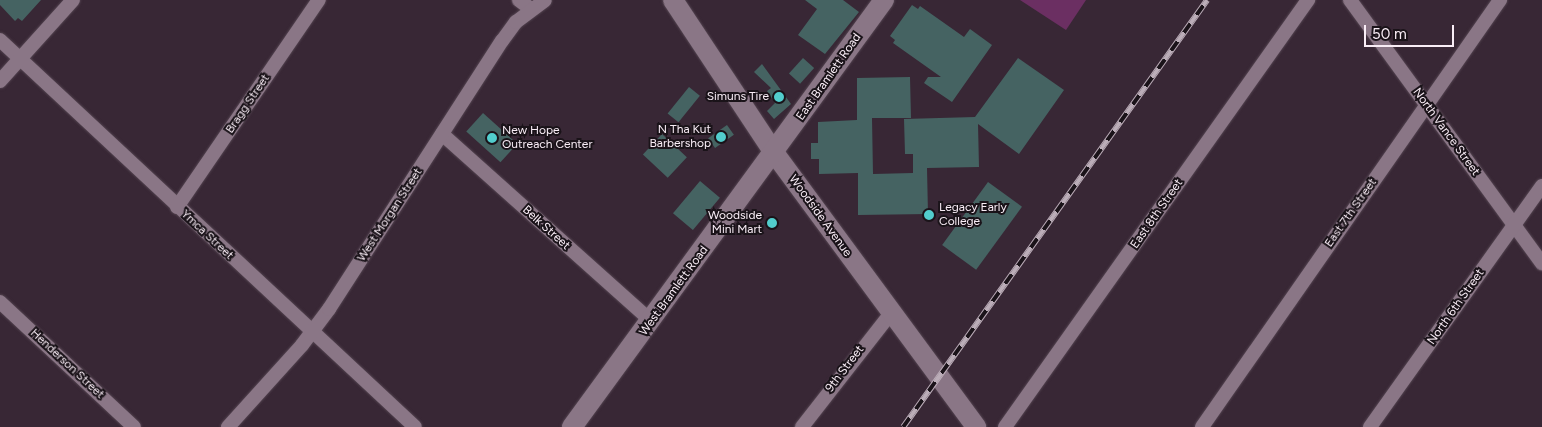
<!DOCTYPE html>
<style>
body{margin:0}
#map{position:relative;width:1542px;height:427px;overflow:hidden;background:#382735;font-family:Figtree,sans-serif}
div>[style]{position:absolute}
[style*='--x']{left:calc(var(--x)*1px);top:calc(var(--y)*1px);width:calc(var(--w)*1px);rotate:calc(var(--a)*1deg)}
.green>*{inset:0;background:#6b2f62}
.building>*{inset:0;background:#456362;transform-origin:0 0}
.roads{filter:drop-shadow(0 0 1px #534450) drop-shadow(0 0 1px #534450)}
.street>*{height:14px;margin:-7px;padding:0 7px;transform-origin:7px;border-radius:7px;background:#8a7686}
.secondary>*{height:20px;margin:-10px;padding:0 10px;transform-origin:10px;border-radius:10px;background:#8a7686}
.rail>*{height:5.5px;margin-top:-2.75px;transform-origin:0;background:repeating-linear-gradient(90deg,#1a1319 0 11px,#bbadb8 0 22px);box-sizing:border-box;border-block:1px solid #bbadb8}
.dots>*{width:14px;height:14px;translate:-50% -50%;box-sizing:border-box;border:2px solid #1a1319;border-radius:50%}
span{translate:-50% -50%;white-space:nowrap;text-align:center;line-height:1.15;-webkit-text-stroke:4px #1a1319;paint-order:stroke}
.street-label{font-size:12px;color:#f9edf6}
.poi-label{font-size:12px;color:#f9edf6}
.right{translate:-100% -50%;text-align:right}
.left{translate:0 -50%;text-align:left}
.scale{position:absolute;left:1364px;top:25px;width:90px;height:22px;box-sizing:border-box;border:2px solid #f9edf6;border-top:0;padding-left:6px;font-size:15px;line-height:18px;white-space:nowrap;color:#f9edf6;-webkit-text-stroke:4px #1a1319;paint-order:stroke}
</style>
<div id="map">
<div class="green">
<div style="clip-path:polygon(1020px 0,1086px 0,1066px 30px)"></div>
</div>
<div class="building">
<div style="clip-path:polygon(0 0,41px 0,22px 21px,18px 18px,15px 21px,0 5px)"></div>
<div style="clip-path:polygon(805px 0,843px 0,859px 12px,825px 54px,798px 35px,817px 9px)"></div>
<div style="clip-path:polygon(912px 5px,918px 9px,920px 6px,964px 37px,970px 29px,992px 45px,952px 102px,924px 83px,928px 77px,941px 77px,893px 43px,895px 40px,890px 36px)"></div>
<div style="left:803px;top:58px;width:15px;height:21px;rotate:42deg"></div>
<div style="clip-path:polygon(1018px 58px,1064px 90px,1019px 154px,978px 124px,979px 167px,927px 168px,928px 214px,858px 215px,858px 173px,819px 174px,819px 159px,811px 159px,811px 143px,818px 143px,818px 122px,857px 120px,857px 78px,910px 77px,911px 118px,872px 118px,873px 174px,913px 173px,913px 154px,905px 154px,904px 119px,975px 117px)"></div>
<div style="clip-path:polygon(762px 64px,791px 104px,774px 119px,767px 111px,775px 103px,767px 91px,771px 88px,754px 72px)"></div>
<div style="left:689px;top:87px;width:14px;height:34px;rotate:39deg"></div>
<div style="left:483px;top:113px;width:46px;height:25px;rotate:42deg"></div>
<div style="left:727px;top:125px;width:12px;height:23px;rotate:55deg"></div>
<div style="left:662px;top:134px;width:34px;height:28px;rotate:43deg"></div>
<div style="left:700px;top:181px;width:26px;height:42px;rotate:40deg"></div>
<div style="left:988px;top:182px;width:42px;height:78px;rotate:36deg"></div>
</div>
<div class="roads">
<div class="street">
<div style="--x:519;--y:0;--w:15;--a:37"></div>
<div style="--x:1350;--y:0;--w:326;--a:53.9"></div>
<div style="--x:0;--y:40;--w:567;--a:43"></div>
<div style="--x:0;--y:81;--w:109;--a:-48"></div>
<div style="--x:442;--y:134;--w:280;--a:41.8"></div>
<div style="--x:177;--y:207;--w:251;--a:-55.6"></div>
<div style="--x:0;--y:302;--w:183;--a:43"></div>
<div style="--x:228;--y:427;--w:110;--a:-47.9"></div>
<div style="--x:302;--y:345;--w:45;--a:-53.1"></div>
<div style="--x:329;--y:309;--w:319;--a:-57.2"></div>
<div style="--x:502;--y:41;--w:24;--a:-54"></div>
<div style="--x:516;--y:22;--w:36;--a:-37"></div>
<div style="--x:802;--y:427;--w:145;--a:-52"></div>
<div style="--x:1005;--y:427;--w:524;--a:-54.64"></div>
<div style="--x:1202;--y:427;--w:521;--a:-55.09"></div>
<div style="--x:1370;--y:427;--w:296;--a:-54.5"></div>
</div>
<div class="secondary">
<div style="--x:673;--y:0;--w:185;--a:56.5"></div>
<div style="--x:775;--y:154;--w:339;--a:53.6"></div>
<div style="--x:572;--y:427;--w:529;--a:-53.85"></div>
</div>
</div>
<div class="rail">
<div style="--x:903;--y:427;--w:524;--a:-54.55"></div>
</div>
<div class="dots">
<div style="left:779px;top:97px;background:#52cdcd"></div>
<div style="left:721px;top:137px;background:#52cdcd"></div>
<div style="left:492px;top:138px;background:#52cdcd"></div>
<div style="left:929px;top:215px;background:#52cdcd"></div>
<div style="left:772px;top:223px;background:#52cdcd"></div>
</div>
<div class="street-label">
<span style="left:829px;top:77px;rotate:-55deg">East Bramlett Road</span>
<span style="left:248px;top:104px;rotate:-56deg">Bragg Street</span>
<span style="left:1446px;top:132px;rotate:54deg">North Vance Street</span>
<span style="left:1351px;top:213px;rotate:-55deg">East 7th Street</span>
<span style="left:1157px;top:214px;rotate:-55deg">East 8th Street</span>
<span style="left:390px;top:215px;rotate:-57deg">West Morgan Street</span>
<span style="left:820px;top:216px;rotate:54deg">Woodside Avenue</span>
<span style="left:546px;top:228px;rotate:42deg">Belk Street</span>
<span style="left:207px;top:235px;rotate:43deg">Ymca Street</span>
<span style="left:674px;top:291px;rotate:-54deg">West Bramlett Road</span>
<span style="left:1456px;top:307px;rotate:-55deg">North 6th Street</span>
<span style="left:67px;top:364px;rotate:43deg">Henderson Street</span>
<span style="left:845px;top:369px;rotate:-53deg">9th Street</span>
</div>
<div class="poi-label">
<span class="right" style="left:769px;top:97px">Simuns Tire</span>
<span class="right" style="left:711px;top:137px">N Tha Kut<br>Barbershop</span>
<span class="left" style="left:502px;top:138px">New Hope<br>Outreach Center</span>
<span class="left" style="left:939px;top:215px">Legacy Early<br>College</span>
<span class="right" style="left:762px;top:223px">Woodside<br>Mini Mart</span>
</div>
<div class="scale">50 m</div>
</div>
